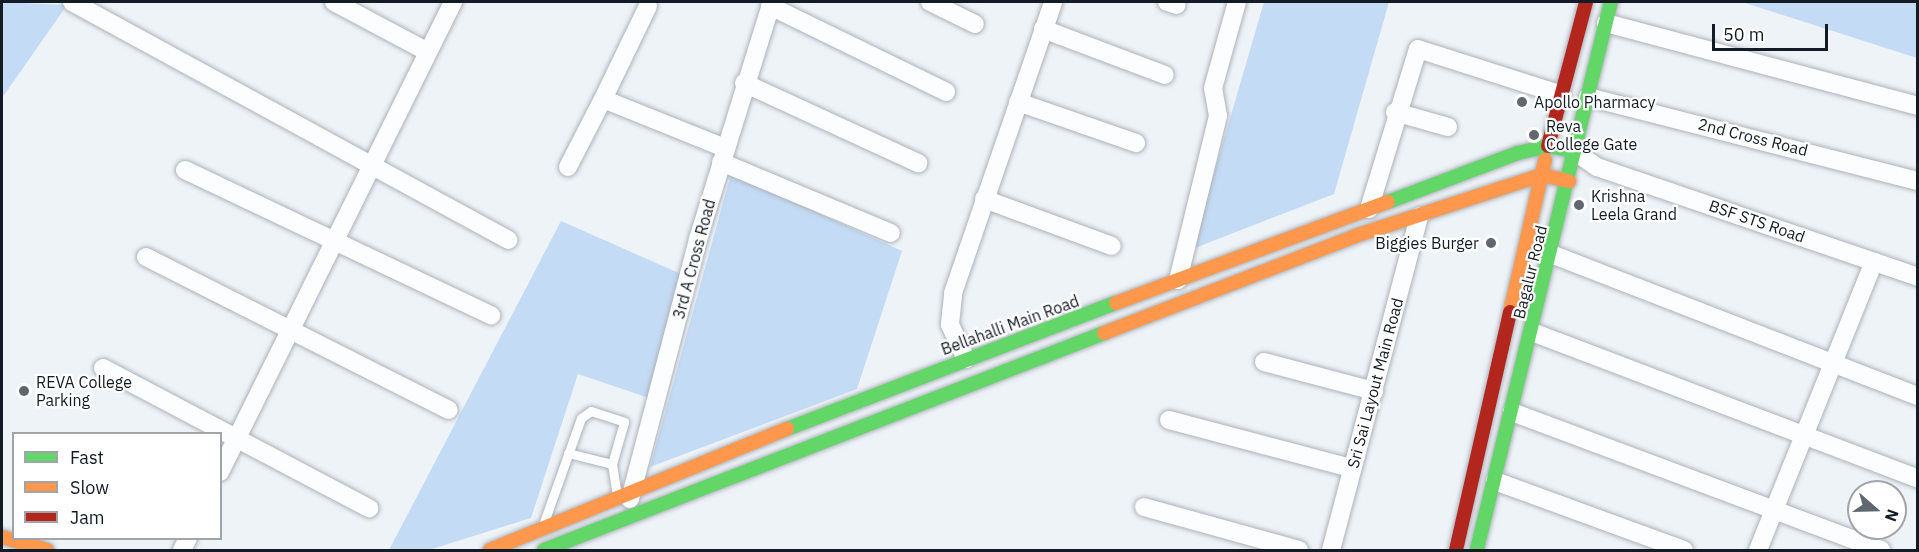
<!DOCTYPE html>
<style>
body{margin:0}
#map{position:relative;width:1919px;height:552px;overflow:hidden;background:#eef3f8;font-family:"IBM Plex Sans",sans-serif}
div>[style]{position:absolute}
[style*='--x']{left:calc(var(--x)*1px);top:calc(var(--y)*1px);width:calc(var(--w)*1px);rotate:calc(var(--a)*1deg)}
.green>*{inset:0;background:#c4dbf5}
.roads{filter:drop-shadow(0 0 2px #acb2b9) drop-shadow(0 0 2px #acb2b9)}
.lane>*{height:9px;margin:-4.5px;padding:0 4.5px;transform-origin:4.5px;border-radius:4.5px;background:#fcfdfe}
.street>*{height:18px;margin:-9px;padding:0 9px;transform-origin:9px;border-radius:9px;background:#fcfdfe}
.fast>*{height:14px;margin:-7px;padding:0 7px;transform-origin:7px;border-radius:7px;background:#63d668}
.slow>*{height:14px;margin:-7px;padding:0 7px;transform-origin:7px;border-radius:7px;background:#ff974d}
.jam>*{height:14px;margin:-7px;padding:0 7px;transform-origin:7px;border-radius:7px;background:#b3261e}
.dots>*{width:16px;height:16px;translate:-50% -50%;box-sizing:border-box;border:3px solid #fff;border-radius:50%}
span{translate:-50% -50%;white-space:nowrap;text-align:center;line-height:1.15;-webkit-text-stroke:4.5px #fff;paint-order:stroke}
.poi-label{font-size:16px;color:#131c25}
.left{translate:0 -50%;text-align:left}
.right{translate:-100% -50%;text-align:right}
.street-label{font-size:16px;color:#131c25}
.frame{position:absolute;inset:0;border:3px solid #131c25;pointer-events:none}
.legend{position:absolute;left:12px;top:432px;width:210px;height:108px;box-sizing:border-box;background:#fff;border:2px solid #a1a4a8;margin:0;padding:8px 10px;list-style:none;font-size:18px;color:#131c25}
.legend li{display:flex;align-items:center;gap:12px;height:30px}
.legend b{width:30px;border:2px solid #a1a4a8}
.north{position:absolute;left:1847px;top:480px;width:60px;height:60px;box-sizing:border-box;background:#fff;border:2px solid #a1a4a8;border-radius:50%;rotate:110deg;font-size:16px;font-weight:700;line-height:24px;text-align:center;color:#131c25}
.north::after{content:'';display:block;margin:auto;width:21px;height:27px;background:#60676f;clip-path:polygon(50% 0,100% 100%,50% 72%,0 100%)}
.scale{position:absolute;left:1712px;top:24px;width:116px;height:27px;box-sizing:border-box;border:3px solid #131c25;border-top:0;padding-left:8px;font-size:18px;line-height:21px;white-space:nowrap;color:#131c25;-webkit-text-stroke:4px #fff;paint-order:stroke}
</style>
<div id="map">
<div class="green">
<div style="clip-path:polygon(2px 2px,67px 5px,2px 98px)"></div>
<div style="clip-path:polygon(1264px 2px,1389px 2px,1334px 194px,1192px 249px)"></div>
<div style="clip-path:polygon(1742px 2px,1917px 2px,1917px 58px)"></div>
<div style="clip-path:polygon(731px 174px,902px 251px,857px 389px,650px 467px)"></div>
<div style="clip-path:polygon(561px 221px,681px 274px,652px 399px,578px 374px,531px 518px,429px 550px,389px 550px)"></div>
</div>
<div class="roads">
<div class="lane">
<div style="--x:568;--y:453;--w:45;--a:14"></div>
<div style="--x:544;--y:522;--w:110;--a:-70.4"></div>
<div style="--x:581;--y:418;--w:12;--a:-35"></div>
<div style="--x:591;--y:411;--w:35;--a:18"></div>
<div style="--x:624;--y:422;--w:44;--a:105.9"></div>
<div style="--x:612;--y:464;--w:32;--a:81"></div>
</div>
<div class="street">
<div style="--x:72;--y:2;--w:497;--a:28.6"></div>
<div style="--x:334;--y:2;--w:106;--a:28"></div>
<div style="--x:930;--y:2;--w:50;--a:26.1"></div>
<div style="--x:1167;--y:2;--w:10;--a:17"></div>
<div style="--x:648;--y:6;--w:103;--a:115.8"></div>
<div style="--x:603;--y:99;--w:131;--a:21.9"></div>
<div style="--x:770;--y:6;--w:196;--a:26"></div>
<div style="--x:1606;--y:23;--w:323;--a:14.9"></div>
<div style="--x:1043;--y:29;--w:130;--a:20.7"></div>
<div style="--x:744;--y:83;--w:192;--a:24.7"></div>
<div style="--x:1588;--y:97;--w:341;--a:14.3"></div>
<div style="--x:1018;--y:102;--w:125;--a:19.2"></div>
<div style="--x:1395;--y:112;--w:55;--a:15.8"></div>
<div style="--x:1574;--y:151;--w:28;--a:35"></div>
<div style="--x:1597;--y:167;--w:339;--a:18.9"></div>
<div style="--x:721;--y:162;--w:184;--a:22.7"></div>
<div style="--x:568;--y:167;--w:76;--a:-62.8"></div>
<div style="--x:185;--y:170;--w:339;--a:25.4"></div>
<div style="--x:984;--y:199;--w:136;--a:20.2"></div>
<div style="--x:1369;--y:209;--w:167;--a:-73"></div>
<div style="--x:1418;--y:49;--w:151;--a:17.7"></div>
<div style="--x:1551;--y:254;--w:394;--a:21.2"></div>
<div style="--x:146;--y:257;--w:339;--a:26.8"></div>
<div style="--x:1178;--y:280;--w:169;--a:-76.3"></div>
<div style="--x:1218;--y:116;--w:28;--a:-100"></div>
<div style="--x:1213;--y:88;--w:89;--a:-74.4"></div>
<div style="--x:1532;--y:332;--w:413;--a:20.8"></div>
<div style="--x:966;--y:359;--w:38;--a:-115"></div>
<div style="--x:950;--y:324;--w:31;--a:-84"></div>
<div style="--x:953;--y:293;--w:308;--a:-71"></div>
<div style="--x:1264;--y:362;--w:114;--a:14.8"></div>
<div style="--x:103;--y:368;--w:301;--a:27.8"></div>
<div style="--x:1512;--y:412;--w:394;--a:20.5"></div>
<div style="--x:1169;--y:420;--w:188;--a:14.8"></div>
<div style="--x:220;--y:472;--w:525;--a:-63.63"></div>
<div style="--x:1495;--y:481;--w:201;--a:20.1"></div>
<div style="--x:630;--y:499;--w:269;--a:-75.3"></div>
<div style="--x:698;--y:239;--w:248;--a:-72.7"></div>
<div style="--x:1144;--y:507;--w:161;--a:15.5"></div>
<div style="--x:182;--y:550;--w:13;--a:-63"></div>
<div style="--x:1331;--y:550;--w:345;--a:-75.2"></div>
<div style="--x:1758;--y:550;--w:311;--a:-68.1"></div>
</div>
<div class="fast">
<div style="--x:1574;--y:151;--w:154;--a:-76.1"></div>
<div style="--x:1388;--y:202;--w:139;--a:-20.7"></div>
<div style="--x:1518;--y:153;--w:31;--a:-13"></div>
<div style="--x:1548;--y:146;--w:26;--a:11"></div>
<div style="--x:1574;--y:151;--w:411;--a:103.7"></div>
<div style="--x:787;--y:429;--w:352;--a:-21"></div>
<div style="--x:544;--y:550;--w:601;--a:-21.18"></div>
</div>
<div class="slow">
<div style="--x:1116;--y:303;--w:290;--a:-20.4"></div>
<div style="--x:1510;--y:312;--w:156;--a:-77"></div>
<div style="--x:1104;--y:333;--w:269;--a:-21.1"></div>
<div style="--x:1355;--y:236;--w:197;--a:-18.1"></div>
<div style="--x:1542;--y:175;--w:28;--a:13"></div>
<div style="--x:2;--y:537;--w:47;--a:16.1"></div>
<div style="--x:490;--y:550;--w:321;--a:-22.2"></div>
</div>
<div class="jam">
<div style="--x:1548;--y:146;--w:149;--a:-75.2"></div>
<div style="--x:1456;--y:550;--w:244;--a:-77.2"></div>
</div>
</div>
<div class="dots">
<div style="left:1522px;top:102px;background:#60676f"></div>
<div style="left:1534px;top:135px;background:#60676f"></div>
<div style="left:1579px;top:205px;background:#60676f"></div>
<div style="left:1491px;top:243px;background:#60676f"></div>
<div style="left:24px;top:391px;background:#60676f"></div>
</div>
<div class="poi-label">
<span class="left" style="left:1534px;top:102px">Apollo Pharmacy</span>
<span class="left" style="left:1546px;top:135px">Reva<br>College Gate</span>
<span class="left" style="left:1591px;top:205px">Krishna<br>Leela Grand</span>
<span class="right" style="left:1479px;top:243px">Biggies Burger</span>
<span class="left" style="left:36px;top:391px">REVA College<br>Parking</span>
</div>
<div class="street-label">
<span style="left:1753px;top:137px;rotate:14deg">2nd Cross Road</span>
<span style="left:1757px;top:221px;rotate:19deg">BSF STS Road</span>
<span style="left:694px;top:259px;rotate:-75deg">3rd A Cross Road</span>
<span style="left:1530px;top:272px;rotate:-76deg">Bagalur Road</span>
<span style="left:1010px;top:325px;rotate:-20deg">Bellahalli Main Road</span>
<span style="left:1375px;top:383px;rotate:-75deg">Sri Sai Layout Main Road</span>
</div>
<div class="frame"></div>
<ul class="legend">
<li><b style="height:8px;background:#63d668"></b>Fast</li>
<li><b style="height:8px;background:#ff974d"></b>Slow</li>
<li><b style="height:8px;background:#b3261e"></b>Jam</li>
</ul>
<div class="north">N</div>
<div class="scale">50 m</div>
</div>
